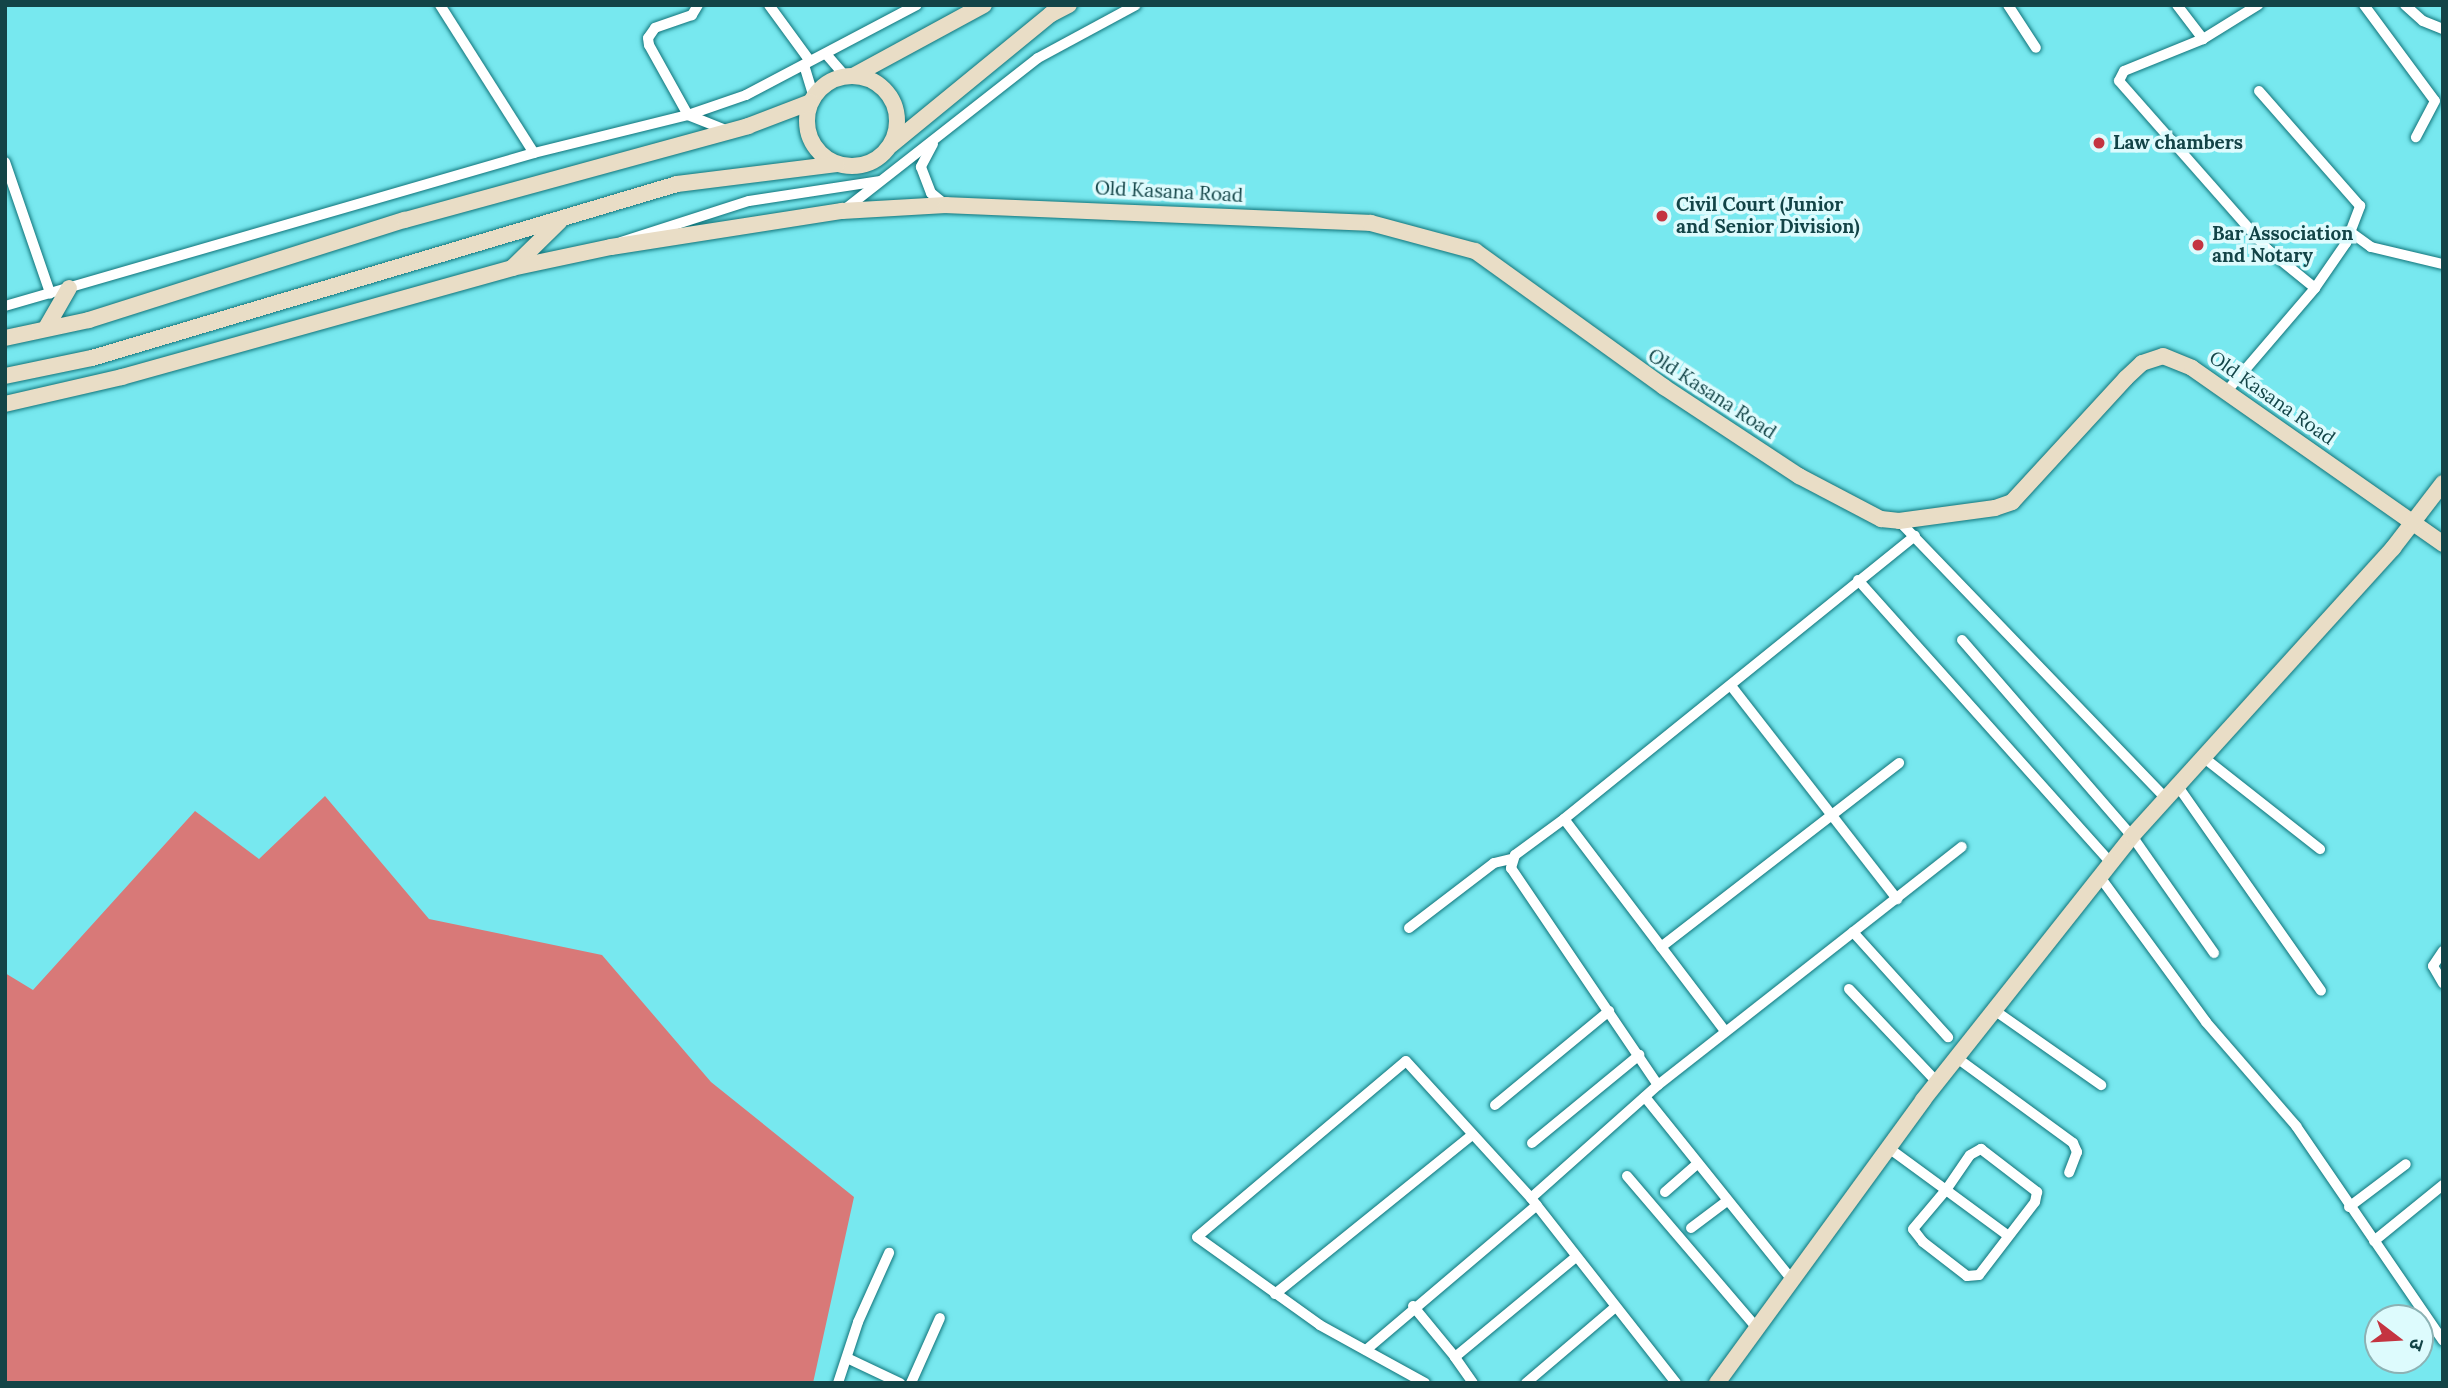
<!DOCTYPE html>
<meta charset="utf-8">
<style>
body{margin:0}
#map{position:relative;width:2448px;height:1388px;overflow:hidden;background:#77e8ef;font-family:Lora,"Noto Sans Devanagari",serif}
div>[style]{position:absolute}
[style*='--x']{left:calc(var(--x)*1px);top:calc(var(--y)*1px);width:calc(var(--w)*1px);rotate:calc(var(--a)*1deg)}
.forest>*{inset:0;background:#d87978}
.roads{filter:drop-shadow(0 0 2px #11747a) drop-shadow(0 0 2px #11747a)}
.street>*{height:10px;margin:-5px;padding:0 5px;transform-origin:5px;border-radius:5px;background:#fff}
.secondary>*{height:16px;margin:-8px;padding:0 8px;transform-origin:8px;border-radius:8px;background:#e9ddc6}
.secondary>.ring{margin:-8px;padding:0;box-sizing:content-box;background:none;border:16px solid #e9ddc6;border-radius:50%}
.dots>*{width:19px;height:19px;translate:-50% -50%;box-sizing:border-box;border:4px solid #ddfbfd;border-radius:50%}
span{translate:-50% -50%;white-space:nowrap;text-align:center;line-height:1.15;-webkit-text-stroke:7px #ddfbfd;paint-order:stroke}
.poi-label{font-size:19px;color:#134447;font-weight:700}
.left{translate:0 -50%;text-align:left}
.street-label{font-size:19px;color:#134447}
.frame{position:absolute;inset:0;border:7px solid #134447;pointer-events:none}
.north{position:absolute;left:2364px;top:1304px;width:70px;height:70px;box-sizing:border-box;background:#ddfbfd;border:2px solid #8cb2b4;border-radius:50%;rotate:107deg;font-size:19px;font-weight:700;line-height:28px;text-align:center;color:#134447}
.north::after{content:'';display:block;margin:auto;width:24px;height:32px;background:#c43441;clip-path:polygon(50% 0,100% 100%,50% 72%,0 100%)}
</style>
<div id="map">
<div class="forest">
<div style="clip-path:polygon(325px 796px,429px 919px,602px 955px,711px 1082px,854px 1197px,813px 1383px,5px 1383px,5px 973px,33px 990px,195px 811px,259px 859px)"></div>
</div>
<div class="roads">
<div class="street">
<div style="--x:440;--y:5;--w:175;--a:57.6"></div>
<div style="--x:698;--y:5;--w:12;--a:121"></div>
<div style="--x:692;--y:15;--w:39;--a:161"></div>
<div style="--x:655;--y:28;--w:12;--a:125"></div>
<div style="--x:648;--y:38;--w:7;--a:82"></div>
<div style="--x:649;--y:45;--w:80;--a:60.9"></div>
<div style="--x:688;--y:115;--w:43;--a:21.8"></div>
<div style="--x:769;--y:5;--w:69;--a:53.8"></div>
<div style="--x:2008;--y:5;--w:51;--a:56.9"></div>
<div style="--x:2177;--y:5;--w:43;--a:52.6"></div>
<div style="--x:2203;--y:39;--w:65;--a:-31.7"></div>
<div style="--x:2364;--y:5;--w:119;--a:53.5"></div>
<div style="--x:2435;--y:101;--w:41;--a:117.8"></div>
<div style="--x:2405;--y:5;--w:24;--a:42"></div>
<div style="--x:2423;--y:21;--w:22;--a:22"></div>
<div style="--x:2203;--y:39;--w:85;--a:157.9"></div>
<div style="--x:2124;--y:71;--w:11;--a:117"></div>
<div style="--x:2119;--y:81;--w:224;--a:48.6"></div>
<div style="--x:2267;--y:249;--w:62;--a:39.1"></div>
<div style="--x:826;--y:54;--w:29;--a:49"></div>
<div style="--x:804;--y:65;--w:34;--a:73"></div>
<div style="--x:933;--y:144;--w:26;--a:118"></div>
<div style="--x:921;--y:167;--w:28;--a:69"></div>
<div style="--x:931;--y:193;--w:19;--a:39"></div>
<div style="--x:5;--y:162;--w:139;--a:71"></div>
<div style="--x:844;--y:210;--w:246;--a:-38.1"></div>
<div style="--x:1038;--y:58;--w:111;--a:-28.4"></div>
<div style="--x:2349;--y:231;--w:27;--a:36"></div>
<div style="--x:2371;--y:247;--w:74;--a:13.3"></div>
<div style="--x:621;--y:242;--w:134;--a:-17.8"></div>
<div style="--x:749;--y:201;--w:133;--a:-8.7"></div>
<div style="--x:5;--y:306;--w:551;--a:-16.13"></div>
<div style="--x:534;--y:153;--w:159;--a:-13.9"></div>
<div style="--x:688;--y:115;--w:61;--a:-19"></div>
<div style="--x:746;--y:95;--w:193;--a:-27.8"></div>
<div style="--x:2226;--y:392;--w:137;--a:-49.4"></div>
<div style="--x:2315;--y:288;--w:55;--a:-55.4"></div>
<div style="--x:2346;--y:243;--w:40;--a:-69"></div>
<div style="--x:2360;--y:206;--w:153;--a:-131.3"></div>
<div style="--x:1899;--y:521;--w:383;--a:46.1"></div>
<div style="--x:1858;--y:580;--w:380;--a:48.2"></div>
<div style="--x:1962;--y:640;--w:259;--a:49.1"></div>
<div style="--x:2132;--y:836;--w:143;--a:55"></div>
<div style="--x:1732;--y:687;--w:269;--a:52.1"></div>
<div style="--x:2203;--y:757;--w:149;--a:38.2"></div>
<div style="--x:2177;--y:785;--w:251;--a:55"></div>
<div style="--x:1564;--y:819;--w:61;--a:143.7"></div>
<div style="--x:1515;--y:855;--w:14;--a:107"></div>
<div style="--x:1511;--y:868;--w:262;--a:55.9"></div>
<div style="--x:2100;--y:877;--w:180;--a:53.8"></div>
<div style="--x:2206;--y:1022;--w:138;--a:49.1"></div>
<div style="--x:2296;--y:1126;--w:260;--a:55.6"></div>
<div style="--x:1409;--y:928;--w:107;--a:-37.4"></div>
<div style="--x:1494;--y:863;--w:17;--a:-13"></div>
<div style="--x:1853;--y:932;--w:142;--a:47.9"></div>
<div style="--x:1661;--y:947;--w:301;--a:-37.7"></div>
<div style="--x:2443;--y:951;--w:18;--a:124"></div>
<div style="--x:2433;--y:966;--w:20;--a:60"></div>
<div style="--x:1849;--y:989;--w:128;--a:46.6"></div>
<div style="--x:1994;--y:1010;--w:131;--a:35"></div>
<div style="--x:1725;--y:1031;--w:266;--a:-127.2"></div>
<div style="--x:1564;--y:819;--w:451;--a:-38.9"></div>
<div style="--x:1957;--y:1058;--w:144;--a:36.2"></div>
<div style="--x:2073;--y:1143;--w:10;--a:66"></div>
<div style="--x:2077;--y:1152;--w:22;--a:111"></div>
<div style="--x:1645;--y:1097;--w:235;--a:51.2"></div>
<div style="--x:1495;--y:1105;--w:148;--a:-39.5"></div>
<div style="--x:1532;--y:1143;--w:139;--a:-39.4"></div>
<div style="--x:1890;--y:1149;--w:69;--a:36.2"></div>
<div style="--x:1946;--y:1190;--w:42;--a:-55.6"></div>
<div style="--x:1970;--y:1155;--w:13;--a:-29"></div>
<div style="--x:1981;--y:1149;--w:71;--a:37.5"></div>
<div style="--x:2037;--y:1192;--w:10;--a:101"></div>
<div style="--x:2035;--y:1202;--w:92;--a:127.5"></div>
<div style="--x:1979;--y:1275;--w:12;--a:175"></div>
<div style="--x:1967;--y:1276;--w:56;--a:-142.3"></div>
<div style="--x:1923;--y:1242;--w:16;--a:-128"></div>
<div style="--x:1913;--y:1229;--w:51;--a:-49.8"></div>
<div style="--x:1946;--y:1190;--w:76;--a:36.4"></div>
<div style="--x:1627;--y:1176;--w:200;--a:49.5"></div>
<div style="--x:1665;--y:1192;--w:43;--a:-41.2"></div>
<div style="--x:1531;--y:1198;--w:170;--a:-41.7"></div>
<div style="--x:1658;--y:1085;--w:386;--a:-38.1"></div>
<div style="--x:2349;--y:1207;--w:71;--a:-37"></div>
<div style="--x:1691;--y:1228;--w:45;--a:-36.9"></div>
<div style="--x:2374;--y:1241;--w:89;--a:-39.1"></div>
<div style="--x:1275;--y:1294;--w:253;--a:-38.9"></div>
<div style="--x:1413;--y:1306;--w:66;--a:50.5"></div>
<div style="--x:1366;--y:1350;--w:224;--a:-40.3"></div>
<div style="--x:847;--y:1358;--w:59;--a:25.3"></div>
<div style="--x:838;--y:1383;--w:64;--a:-71.8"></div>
<div style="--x:858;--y:1322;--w:76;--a:-65.8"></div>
<div style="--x:911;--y:1383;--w:71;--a:-66"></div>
<div style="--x:1425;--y:1383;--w:120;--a:-151.1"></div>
<div style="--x:1320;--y:1325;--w:151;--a:-144.4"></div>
<div style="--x:1197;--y:1237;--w:273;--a:-40.1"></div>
<div style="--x:1406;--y:1061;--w:185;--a:47.6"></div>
<div style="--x:1531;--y:1198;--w:235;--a:51.9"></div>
<div style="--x:1473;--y:1383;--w:32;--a:-125"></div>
<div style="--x:1455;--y:1357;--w:157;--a:-39.6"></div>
<div style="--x:1526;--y:1383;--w:116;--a:-40.4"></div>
</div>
<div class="secondary">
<div style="--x:853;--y:76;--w:149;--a:-28.5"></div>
<div class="ring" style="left:807px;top:76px;width:74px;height:74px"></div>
<div style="--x:891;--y:145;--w:207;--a:-39.3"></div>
<div style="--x:1051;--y:14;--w:20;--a:-27"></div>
<div style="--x:512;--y:268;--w:67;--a:-44.4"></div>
<div style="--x:46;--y:328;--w:46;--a:-60.1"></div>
<div style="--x:5;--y:338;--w:86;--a:-12.1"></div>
<div style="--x:89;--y:320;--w:331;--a:-17.6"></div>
<div style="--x:405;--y:220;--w:356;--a:-15.3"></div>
<div style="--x:748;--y:126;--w:67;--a:-20.9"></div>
<div style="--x:5;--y:376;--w:89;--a:-11.7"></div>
<div style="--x:92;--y:358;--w:610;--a:-16.56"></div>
<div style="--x:677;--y:184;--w:161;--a:-7.1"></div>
<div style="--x:5;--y:404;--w:120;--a:-13"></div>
<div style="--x:122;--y:377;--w:405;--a:-15.6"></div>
<div style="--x:512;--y:268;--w:101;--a:-12"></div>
<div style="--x:611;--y:247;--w:234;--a:-8.9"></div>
<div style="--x:842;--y:211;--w:104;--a:-3.3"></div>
<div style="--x:946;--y:205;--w:425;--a:2.4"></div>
<div style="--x:1371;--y:223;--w:108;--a:15.1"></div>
<div style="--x:1475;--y:251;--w:233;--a:35.7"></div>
<div style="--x:1664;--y:387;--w:162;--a:33.4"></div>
<div style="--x:1799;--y:476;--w:93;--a:27.7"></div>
<div style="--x:1881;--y:519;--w:18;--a:6"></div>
<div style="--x:1899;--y:521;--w:97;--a:-7.7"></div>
<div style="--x:1995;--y:508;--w:18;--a:-19"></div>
<div style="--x:2012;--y:502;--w:168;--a:-47.4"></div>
<div style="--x:2126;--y:378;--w:22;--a:-43"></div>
<div style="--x:2142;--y:363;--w:22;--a:-18"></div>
<div style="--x:2163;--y:356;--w:31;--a:22"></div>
<div style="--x:2192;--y:368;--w:307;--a:35"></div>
<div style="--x:1717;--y:1383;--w:350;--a:-53.9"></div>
<div style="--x:1923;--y:1100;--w:337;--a:-51.6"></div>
<div style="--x:2132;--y:836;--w:389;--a:-47.8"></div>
<div style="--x:2393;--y:548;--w:82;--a:-52.4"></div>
</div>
</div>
<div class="dots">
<div style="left:2099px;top:143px;background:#c43441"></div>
<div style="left:1662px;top:216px;background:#c43441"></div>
<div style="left:2198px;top:245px;background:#c43441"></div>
</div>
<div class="poi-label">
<span class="left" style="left:2113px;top:143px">Law chambers</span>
<span class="left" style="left:1676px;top:216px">Civil Court (Junior<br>and Senior Division)</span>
<span class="left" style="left:2212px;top:245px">Bar Association<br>and Notary</span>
</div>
<div class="street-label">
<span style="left:1169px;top:192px;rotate:3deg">Old Kasana Road</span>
<span style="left:1712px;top:394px;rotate:33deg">Old Kasana Road</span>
<span style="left:2272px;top:398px;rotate:35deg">Old Kasana Road</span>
</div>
<div class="frame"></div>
<div class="north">उ</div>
</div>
